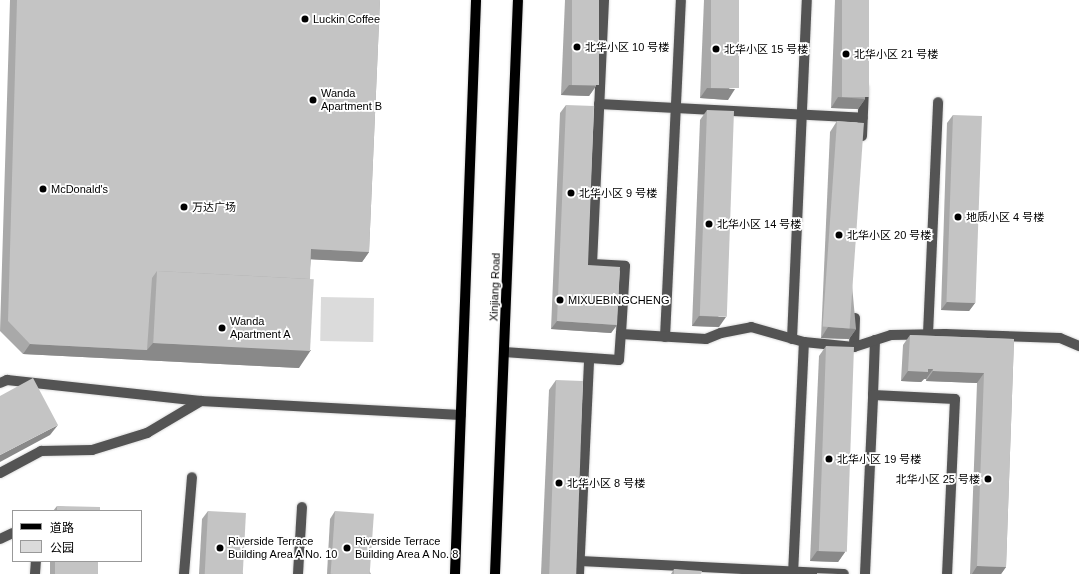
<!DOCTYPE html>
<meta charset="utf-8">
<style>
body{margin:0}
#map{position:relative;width:1079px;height:574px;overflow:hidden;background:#fff;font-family:Arial,"Noto Sans SC",sans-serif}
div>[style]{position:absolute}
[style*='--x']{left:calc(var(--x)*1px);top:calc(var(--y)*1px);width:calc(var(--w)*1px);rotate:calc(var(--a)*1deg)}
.green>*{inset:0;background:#dbdbdb;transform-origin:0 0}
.roads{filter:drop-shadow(0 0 1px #dbdbdb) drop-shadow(0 0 1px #dbdbdb)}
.minor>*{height:10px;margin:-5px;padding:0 5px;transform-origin:5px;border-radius:5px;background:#545454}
.major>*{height:10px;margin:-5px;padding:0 5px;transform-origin:5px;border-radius:5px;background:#000}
.wall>*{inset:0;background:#a9a9a9;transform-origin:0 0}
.shaded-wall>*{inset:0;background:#898989}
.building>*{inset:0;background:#c4c4c4;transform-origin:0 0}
.dots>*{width:11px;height:11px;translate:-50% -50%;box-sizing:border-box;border:2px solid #fff;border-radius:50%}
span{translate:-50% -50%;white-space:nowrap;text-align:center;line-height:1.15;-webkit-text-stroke:3.5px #fff;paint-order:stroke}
.poi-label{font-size:11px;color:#000}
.left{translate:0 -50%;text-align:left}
.right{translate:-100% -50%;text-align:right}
.street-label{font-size:11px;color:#000}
.legend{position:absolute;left:12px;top:510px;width:130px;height:52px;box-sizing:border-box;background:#fff;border:1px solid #999;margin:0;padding:5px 7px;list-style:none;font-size:12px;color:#000}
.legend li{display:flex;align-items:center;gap:8px;height:20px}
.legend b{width:20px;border:1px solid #999}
</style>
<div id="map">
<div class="green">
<div style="left:321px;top:297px;width:53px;height:44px;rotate:1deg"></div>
</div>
<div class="roads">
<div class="minor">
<div style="--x:604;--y:0;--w:264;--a:92.6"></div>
<div style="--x:592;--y:264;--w:33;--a:3"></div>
<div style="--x:625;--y:266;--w:68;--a:93.4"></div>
<div style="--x:599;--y:104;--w:264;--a:3"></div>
<div style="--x:862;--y:136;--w:48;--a:-87.6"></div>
<div style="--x:928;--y:334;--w:232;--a:-87.5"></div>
<div style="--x:665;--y:337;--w:337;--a:-87.3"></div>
<div style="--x:792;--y:339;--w:339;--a:-87.5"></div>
<div style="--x:875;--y:340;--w:55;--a:92.1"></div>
<div style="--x:873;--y:395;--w:82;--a:2.8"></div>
<div style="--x:955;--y:399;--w:175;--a:92.6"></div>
<div style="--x:854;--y:347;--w:29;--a:-88"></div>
<div style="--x:504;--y:352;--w:115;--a:4"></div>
<div style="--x:619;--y:360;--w:26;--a:-86"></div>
<div style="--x:621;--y:334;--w:85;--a:3.4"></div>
<div style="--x:706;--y:339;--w:16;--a:-22"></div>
<div style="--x:721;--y:333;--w:31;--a:-11"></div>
<div style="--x:751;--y:327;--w:55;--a:15.8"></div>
<div style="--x:804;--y:342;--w:50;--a:5.7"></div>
<div style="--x:854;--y:347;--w:39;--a:-18"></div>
<div style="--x:891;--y:335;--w:54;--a:-1.1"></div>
<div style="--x:945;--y:334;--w:115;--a:2"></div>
<div style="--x:1060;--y:338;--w:21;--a:23"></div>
<div style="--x:0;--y:383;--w:8;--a:-23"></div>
<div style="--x:7;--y:380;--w:195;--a:6.2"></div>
<div style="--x:0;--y:473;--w:47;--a:-28.2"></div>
<div style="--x:41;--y:451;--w:51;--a:-1.1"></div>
<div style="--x:92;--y:450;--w:58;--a:-17.2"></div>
<div style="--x:147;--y:433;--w:63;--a:-30.7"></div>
<div style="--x:201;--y:401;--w:260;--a:3.1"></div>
<div style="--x:0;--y:539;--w:14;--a:-25"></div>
<div style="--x:580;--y:561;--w:264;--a:2.8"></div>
<div style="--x:35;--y:574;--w:13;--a:-86"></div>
<div style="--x:184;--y:574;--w:97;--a:-85.3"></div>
<div style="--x:298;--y:574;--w:67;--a:-86.6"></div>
<div style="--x:579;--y:574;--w:216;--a:-87.3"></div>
<div style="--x:793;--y:574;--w:232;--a:-87.3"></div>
<div style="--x:865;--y:574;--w:179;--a:-87.4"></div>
</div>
<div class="major">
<div style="--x:455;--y:574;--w:574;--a:-87.9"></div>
<div style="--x:495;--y:574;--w:574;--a:-87.71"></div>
</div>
</div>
<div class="wall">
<div style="clip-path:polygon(10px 0,380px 0,369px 252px,362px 262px,311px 259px,299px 368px,23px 354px,0 331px)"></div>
<div style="clip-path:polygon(565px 0,599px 0,596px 86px,589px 96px,561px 95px)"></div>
<div style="clip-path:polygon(704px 0,739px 0,728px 100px,700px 98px)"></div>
<div style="clip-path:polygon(835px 0,869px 0,865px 99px,858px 109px,831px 108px)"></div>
<div style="clip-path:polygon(566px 105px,588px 265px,617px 325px,611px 333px,551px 329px,560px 113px)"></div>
<div style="clip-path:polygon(707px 110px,719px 327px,692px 326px,700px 120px)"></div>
<div style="clip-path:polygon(953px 115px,975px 303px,969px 311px,941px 310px,947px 123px)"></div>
<div style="clip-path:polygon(837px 121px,856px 329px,849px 339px,821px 338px,830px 132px)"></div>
<div style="clip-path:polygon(910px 335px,1014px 339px,1006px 567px,1001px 574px,970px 574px,977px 383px,926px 381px,926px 379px,924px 379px,921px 382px,901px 381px,903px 345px)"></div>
<div style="clip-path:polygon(826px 346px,845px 552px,838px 562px,810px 561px,819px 356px)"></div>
<div style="clip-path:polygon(556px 380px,576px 574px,541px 574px,549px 390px)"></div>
<div style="clip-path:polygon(57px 506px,100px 511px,53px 511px)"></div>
<div style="clip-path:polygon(208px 511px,243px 574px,199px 574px,202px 519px)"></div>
<div style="clip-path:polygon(335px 511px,371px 574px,327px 574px,330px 519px)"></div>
<div style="left:50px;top:561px;width:48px;height:13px"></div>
<div style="clip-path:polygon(674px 569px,701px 574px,671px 574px)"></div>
</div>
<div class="shaded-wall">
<div style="clip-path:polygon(569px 85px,596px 86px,589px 96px,561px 95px)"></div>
<div style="clip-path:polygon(707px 88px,735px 89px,728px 100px,700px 98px)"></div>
<div style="clip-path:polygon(838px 97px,865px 99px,858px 109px,831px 108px)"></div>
<div style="clip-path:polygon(311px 249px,369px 252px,362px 262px,304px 259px)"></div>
<div style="clip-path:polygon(947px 302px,975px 303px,969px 311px,941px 310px)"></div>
<div style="clip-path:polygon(699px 316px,726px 317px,719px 327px,692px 326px)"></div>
<div style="clip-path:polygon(557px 321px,617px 325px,611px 333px,551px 329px)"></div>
<div style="clip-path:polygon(828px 327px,856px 329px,849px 339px,821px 338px)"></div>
<div style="clip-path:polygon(153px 343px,311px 350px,299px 368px,23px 354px,30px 344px,147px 350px)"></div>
<div style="clip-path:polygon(928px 369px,933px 369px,926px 379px,924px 379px,921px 382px,901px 381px,908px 371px)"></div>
<div style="clip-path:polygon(933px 371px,984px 373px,977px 383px,926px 381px)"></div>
<div style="clip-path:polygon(58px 425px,50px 435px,0 462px,0 455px)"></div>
<div style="clip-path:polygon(817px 551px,845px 552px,838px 562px,810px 561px)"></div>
<div style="clip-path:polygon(977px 566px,1006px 567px,1001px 574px,972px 574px)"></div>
</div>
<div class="building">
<div style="clip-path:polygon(17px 0,380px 0,369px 252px,311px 249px,310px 279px,157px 271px,152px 278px,147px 350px,30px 344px,8px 321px)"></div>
<div style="left:572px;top:0;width:27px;height:85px"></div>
<div style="left:711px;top:0;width:28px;height:88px"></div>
<div style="left:842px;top:0;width:27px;height:97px"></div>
<div style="clip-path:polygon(566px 105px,594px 106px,588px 265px,620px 267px,617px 325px,557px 321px)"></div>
<div style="left:707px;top:110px;width:27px;height:206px;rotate:2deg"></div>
<div style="left:953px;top:115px;width:29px;height:187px;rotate:2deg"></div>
<div style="left:837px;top:121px;width:27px;height:206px;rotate:4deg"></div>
<div style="left:157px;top:271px;width:157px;height:72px;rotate:3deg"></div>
<div style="clip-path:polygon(910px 335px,1014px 339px,1006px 567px,977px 566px,984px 373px,933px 371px,933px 369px,928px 369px,928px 372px,908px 371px)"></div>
<div style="left:826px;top:346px;width:28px;height:205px;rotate:2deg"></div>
<div style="clip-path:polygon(33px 378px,58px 425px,0 455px,0 396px)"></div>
<div style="left:556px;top:380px;width:27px;height:194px;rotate:2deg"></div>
<div style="clip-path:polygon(57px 506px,100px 507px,100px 511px,57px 511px)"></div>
<div style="left:208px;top:511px;width:38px;height:63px;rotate:3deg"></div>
<div style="left:335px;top:511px;width:39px;height:63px;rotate:4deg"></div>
<div style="left:55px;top:561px;width:43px;height:13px"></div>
<div style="clip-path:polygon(674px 569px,702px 571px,701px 574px,674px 574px)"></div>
<div style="clip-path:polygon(817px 573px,838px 574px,817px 574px)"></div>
</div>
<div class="dots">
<div style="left:305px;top:19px;background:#000"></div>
<div style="left:577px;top:47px;background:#000"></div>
<div style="left:716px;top:49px;background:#000"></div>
<div style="left:846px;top:54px;background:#000"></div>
<div style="left:313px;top:100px;background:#000"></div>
<div style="left:43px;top:189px;background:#000"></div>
<div style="left:571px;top:193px;background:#000"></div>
<div style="left:184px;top:207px;background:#000"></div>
<div style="left:958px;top:217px;background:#000"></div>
<div style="left:709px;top:224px;background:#000"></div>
<div style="left:839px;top:235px;background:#000"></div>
<div style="left:560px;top:300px;background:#000"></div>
<div style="left:222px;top:328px;background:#000"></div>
<div style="left:829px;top:459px;background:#000"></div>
<div style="left:988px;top:479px;background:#000"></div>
<div style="left:559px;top:483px;background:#000"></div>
<div style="left:220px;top:548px;background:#000"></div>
<div style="left:347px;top:548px;background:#000"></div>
</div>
<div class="poi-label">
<span class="left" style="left:313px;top:19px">Luckin Coffee</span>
<span class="left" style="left:585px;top:47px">北华小区 10 号楼</span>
<span class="left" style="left:724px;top:49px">北华小区 15 号楼</span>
<span class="left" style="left:854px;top:54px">北华小区 21 号楼</span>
<span class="left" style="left:321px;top:100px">Wanda<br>Apartment B</span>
<span class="left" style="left:51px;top:189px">McDonald's</span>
<span class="left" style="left:579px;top:193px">北华小区 9 号楼</span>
<span class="left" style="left:192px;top:207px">万达广场</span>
<span class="left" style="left:966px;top:217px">地质小区 4 号楼</span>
<span class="left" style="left:717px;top:224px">北华小区 14 号楼</span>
<span class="left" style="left:847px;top:235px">北华小区 20 号楼</span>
<span class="left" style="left:568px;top:300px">MIXUEBINGCHENG</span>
<span class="left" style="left:230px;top:328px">Wanda<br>Apartment A</span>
<span class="left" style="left:837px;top:459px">北华小区 19 号楼</span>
<span class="right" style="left:980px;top:479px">北华小区 25 号楼</span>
<span class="left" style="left:567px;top:483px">北华小区 8 号楼</span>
<span class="left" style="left:228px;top:548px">Riverside Terrace<br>Building Area A No. 10</span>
<span class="left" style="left:355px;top:548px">Riverside Terrace<br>Building Area A No. 8</span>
</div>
<div class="street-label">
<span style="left:495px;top:287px;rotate:-88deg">Xinjiang Road</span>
</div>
<ul class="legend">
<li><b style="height:5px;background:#000"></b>道路</li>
<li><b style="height:11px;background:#dbdbdb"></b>公园</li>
</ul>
</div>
